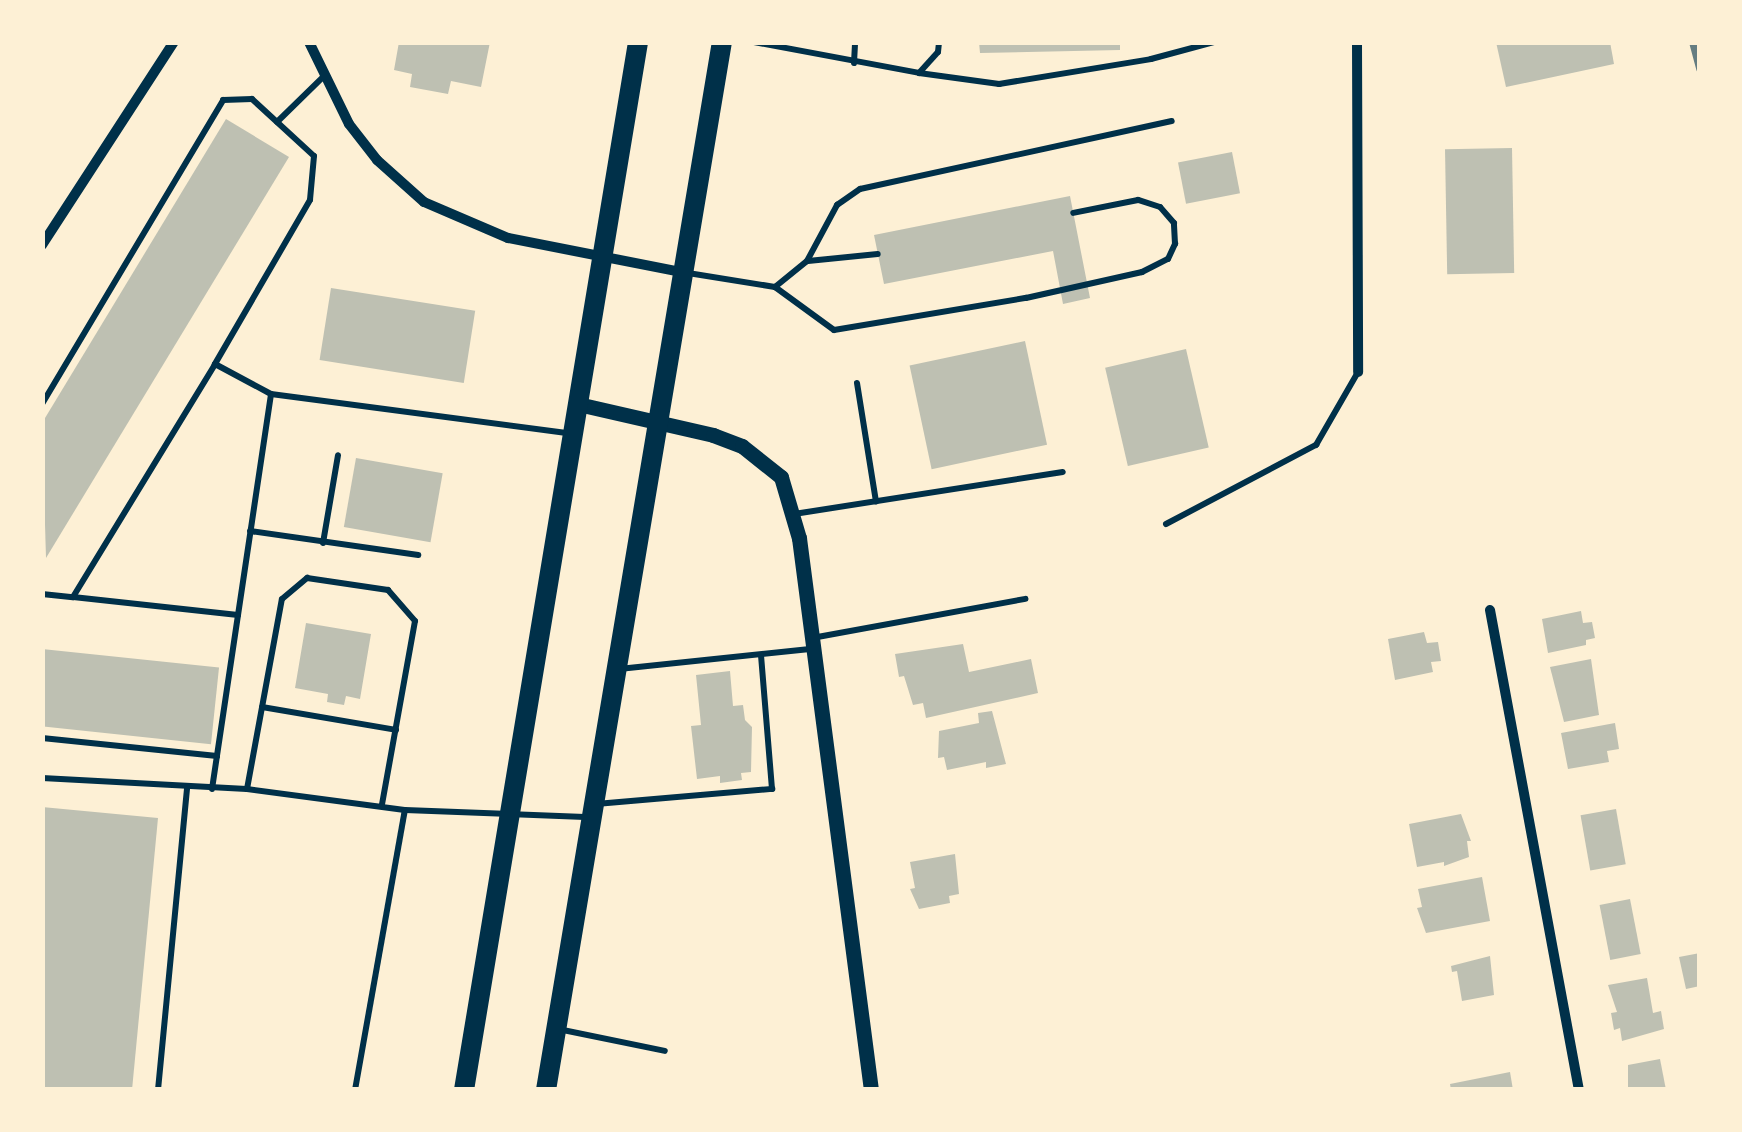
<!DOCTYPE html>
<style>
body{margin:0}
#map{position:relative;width:1742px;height:1132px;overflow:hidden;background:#fdf0d5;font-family:"Noto Sans",sans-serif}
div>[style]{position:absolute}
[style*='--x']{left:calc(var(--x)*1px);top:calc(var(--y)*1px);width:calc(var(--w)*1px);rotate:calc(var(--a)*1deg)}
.building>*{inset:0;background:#bec0b2;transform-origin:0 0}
.service>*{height:6px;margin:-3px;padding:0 3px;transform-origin:3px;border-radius:3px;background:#003049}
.minor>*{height:10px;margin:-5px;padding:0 5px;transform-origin:5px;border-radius:5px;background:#003049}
.tertiary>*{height:15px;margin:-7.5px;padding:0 7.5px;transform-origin:7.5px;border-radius:7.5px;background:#003049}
.primary>*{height:20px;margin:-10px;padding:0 10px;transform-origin:10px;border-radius:10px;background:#003049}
.rail>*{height:8px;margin:-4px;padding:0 4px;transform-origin:4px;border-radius:4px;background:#657d81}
span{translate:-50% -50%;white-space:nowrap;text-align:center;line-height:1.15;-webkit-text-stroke:10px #fdf0d5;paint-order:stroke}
.frame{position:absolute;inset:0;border:45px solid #fdf0d5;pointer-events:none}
</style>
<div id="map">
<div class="building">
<div style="clip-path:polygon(399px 42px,490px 42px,481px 87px,451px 81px,448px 94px,410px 87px,412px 74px,394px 70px)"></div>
<div style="clip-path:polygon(979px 42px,1120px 42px,1120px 50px,980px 53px)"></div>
<div style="clip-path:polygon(1496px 42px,1610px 42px,1614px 64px,1506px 87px)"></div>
<div style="clip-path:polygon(226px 119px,289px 157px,46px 558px,42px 423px)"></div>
<div style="left:1512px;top:148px;width:125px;height:67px;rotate:89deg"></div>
<div style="left:1232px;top:152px;width:42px;height:55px;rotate:79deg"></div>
<div style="clip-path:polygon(1070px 196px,1090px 298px,1063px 304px,1053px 251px,884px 284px,874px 235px)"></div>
<div style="left:331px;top:288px;width:146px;height:73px;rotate:9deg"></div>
<div style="left:1025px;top:341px;width:106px;height:118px;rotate:78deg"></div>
<div style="left:1186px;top:349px;width:101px;height:83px;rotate:77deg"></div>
<div style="left:356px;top:458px;width:88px;height:70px;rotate:10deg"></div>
<div style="clip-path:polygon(1581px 611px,1583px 623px,1592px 622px,1595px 638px,1586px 640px,1586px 645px,1548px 653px,1542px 619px)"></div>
<div style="clip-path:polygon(306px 623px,371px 634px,360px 699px,346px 696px,344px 705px,327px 702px,328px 694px,295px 688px)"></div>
<div style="clip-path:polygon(1424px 632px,1427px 643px,1438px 642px,1441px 661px,1431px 662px,1433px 672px,1395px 680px,1388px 639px)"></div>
<div style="clip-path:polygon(963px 644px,969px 672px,1031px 659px,1038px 693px,926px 718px,923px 703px,913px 705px,904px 676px,899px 677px,895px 654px)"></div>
<div style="left:42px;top:649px;width:178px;height:77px;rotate:6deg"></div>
<div style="clip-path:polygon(1591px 659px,1599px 715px,1564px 722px,1550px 667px)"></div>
<div style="clip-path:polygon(730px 671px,733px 706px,743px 705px,745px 720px,752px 727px,751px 772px,741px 773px,742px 780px,720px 783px,720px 776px,697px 779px,691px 726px,701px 725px,696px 675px)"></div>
<div style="clip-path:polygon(992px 711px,1006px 764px,986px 768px,986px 762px,947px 770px,944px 757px,938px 758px,939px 731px,979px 723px,978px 713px)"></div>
<div style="clip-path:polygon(1615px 723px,1619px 749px,1607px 751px,1609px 762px,1568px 769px,1561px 733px)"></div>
<div style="clip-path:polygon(42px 807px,158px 818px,132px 1090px,42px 1090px)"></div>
<div style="left:1616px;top:809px;width:56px;height:36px;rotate:80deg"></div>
<div style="clip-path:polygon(1461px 814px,1471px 841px,1467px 841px,1469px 857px,1444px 866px,1444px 862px,1417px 867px,1409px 824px)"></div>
<div style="clip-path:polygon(955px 854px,959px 894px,949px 896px,950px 903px,919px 909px,910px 889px,915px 888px,910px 862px)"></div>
<div style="clip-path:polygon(1482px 877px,1490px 921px,1426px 933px,1417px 908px,1422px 907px,1418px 889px)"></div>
<div style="left:1630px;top:899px;width:56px;height:31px;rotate:79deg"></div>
<div style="clip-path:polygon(1700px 953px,1700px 986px,1686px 989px,1679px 957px)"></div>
<div style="clip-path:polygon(1490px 956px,1494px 995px,1462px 1001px,1457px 971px,1452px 972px,1451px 966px)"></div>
<div style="clip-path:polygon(1647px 978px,1653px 1013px,1661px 1011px,1664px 1029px,1622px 1041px,1620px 1028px,1614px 1030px,1611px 1013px,1617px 1012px,1608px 985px)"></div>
<div style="clip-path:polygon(1660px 1059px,1666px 1090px,1628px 1089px,1628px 1065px)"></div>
<div style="clip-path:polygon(1510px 1072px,1513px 1090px,1451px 1090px,1450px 1084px)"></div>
</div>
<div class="service">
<div style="--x:754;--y:42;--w:168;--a:10.6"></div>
<div style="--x:919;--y:73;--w:28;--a:-48"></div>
<div style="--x:938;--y:52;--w:10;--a:-84"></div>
<div style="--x:854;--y:63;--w:21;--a:-87"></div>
<div style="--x:919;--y:73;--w:81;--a:7.8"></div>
<div style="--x:999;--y:84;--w:154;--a:-9.3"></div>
<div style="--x:1151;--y:59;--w:65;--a:-15.1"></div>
<div style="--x:277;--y:122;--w:66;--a:-44.4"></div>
<div style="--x:808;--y:261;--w:70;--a:-5.7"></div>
<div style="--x:688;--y:273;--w:88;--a:9.1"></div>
<div style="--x:775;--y:287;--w:73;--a:36.1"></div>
<div style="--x:834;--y:330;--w:195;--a:-9.5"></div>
<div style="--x:1026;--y:298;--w:119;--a:-12.6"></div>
<div style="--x:1142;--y:272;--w:29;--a:-27"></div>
<div style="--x:1168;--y:259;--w:17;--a:-65"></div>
<div style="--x:1175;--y:244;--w:21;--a:-93"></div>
<div style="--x:1174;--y:223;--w:21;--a:-131"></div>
<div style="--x:1160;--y:207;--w:23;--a:-162"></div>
<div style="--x:1138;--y:200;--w:66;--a:168.7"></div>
<div style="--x:775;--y:287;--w:41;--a:-39.1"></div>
<div style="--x:807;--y:261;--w:64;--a:-61.8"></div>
<div style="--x:837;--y:205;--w:28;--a:-35"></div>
<div style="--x:860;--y:189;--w:319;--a:-12.3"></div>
<div style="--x:857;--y:383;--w:120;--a:80.9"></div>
<div style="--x:42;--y:404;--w:354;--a:-59.2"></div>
<div style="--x:223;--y:100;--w:29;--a:-2"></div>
<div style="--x:252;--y:99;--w:84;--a:42.6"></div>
<div style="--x:314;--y:156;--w:44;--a:95.2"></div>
<div style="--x:310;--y:200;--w:190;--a:120.1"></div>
<div style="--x:215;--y:364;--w:64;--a:28.2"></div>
<div style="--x:794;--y:514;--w:272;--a:-8.9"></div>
<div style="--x:1166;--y:524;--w:170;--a:-27.8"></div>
<div style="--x:1316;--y:445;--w:84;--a:-60.1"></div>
<div style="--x:250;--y:531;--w:170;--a:8.1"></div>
<div style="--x:323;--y:543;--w:89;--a:-80.3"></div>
<div style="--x:42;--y:594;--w:31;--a:6"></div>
<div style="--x:73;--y:597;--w:273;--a:-58.6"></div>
<div style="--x:73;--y:597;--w:166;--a:6.2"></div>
<div style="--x:812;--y:638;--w:217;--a:-10.4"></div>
<div style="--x:619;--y:669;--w:192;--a:-6"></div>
<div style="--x:262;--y:707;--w:136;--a:9.7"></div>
<div style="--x:42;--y:738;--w:176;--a:5.9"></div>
<div style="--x:42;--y:778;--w:205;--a:3.1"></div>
<div style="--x:247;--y:789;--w:159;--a:7.6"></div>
<div style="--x:405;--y:810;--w:180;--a:2.2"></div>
<div style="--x:212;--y:789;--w:399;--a:-81.5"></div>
<div style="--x:271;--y:394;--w:300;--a:7.5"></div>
<div style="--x:247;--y:789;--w:193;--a:-79.6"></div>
<div style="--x:282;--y:599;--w:33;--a:-40"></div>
<div style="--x:307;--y:578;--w:82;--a:8.4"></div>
<div style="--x:388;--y:590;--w:41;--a:48.9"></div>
<div style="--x:415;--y:621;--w:187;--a:100.2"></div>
<div style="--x:596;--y:804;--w:177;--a:-4.9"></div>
<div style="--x:772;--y:789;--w:134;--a:-94.7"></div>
<div style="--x:558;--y:1029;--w:109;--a:11.6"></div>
<div style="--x:158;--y:1090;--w:303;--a:-84.5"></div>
<div style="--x:355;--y:1090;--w:284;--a:-79.9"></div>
</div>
<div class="minor">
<div style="--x:309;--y:42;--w:91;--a:64"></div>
<div style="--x:349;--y:124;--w:46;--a:52.1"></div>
<div style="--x:377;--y:160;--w:63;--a:41.8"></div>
<div style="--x:424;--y:202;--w:91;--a:23.2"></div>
<div style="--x:508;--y:238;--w:177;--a:11.1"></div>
<div style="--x:1357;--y:42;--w:330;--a:89.8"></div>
<div style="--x:42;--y:245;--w:242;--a:-57"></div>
<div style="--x:1490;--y:610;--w:488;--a:79.5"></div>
</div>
<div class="tertiary">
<div style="--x:578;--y:404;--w:139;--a:12.9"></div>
<div style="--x:713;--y:435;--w:31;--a:21"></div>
<div style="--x:742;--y:446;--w:50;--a:38.5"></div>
<div style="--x:781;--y:477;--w:64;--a:73.6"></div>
<div style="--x:799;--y:538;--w:557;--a:82.57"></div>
</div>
<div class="primary">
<div style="--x:464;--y:1090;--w:1062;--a:-80.57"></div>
<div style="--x:546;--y:1090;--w:1063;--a:-80.47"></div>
</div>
<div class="rail">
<div style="--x:1693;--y:42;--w:28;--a:75"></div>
</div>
<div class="frame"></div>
</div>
